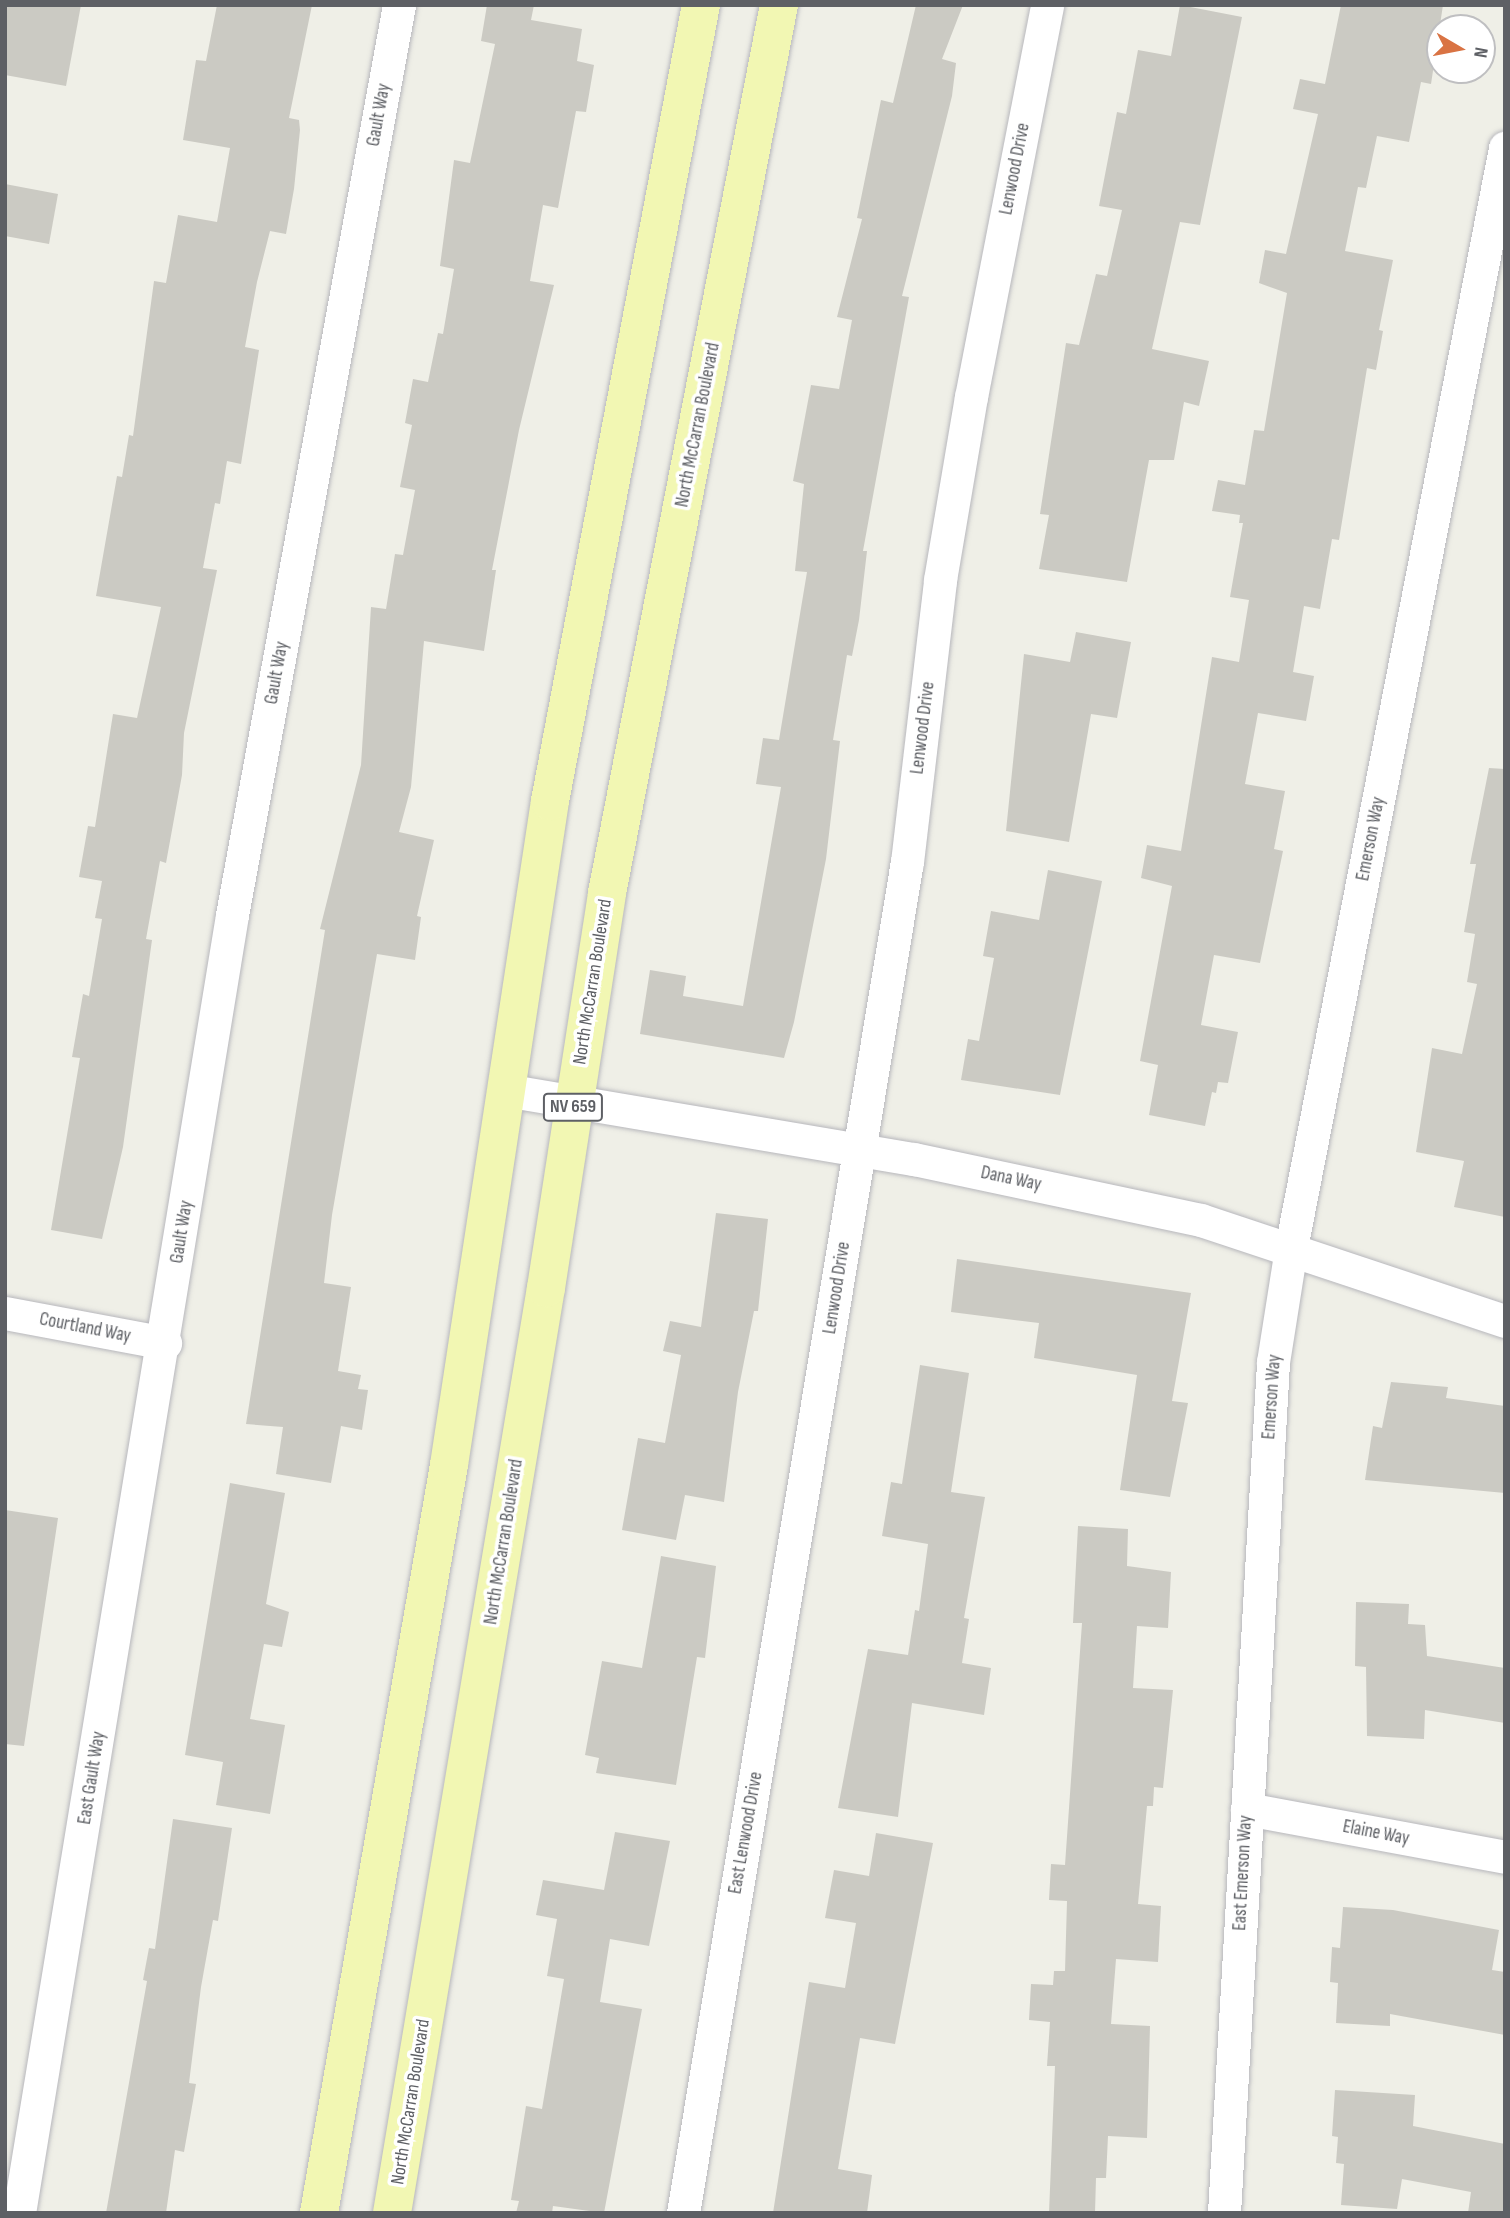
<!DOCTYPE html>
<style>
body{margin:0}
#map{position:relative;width:1510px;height:2218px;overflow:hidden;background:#efefe7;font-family:"Sofia Sans Condensed",sans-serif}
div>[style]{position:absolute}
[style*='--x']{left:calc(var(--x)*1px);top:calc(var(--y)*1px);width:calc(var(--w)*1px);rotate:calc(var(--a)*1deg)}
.building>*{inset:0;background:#cbcac3}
.roads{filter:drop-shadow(0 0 2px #b7b7bc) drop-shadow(0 0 2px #b7b7bc)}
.street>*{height:33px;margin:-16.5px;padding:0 16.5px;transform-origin:16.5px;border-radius:16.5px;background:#fff}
.primary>*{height:38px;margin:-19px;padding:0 19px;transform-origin:19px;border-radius:19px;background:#f2f7b3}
span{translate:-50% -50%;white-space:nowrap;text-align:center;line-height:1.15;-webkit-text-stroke:7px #fff;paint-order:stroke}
.shield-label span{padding:2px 5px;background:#fff;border:2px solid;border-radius:5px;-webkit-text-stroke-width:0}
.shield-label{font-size:18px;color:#5e6065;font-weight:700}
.street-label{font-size:19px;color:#5e6065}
.frame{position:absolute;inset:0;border:7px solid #5e6065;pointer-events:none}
.north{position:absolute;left:1426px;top:14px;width:70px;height:70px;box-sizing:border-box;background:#fff;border:2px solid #bfbfc1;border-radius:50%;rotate:100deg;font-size:19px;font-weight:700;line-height:28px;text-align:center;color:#5e6065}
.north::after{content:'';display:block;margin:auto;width:24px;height:32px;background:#d97343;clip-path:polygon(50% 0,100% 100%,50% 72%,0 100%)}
</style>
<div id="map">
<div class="building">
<div style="clip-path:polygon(5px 5px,81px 5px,66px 86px,5px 75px)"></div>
<div style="clip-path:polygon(217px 5px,312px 5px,289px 118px,299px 120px,300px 130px,294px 189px,286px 234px,270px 231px,257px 282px,245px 347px,259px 350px,241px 464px,227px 461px,220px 504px,215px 503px,203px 568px,217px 570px,184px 733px,182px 775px,166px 863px,160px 861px,146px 939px,152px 940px,123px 1147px,102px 1239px,51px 1230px,80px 1058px,72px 1057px,83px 994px,89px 996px,102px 919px,95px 918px,102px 881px,79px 877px,88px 826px,95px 827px,113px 714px,137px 718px,161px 607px,96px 596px,117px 476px,122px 477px,129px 435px,133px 436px,154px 281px,166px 283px,178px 215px,217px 222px,230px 148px,183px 140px,196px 60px,206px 61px)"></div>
<div style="clip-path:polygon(487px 5px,534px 5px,531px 20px,582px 29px,577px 61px,594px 65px,586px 112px,576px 111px,558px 208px,543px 205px,530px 281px,554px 285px,519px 430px,492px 570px,496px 570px,484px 651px,424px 641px,411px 787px,399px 832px,434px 840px,417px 916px,421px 917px,415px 960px,377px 954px,332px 1215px,324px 1283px,351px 1287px,338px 1371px,361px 1375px,358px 1389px,368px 1390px,362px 1430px,341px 1426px,331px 1483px,276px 1474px,283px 1427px,246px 1424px,325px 930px,320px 929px,361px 765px,371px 607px,386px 609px,395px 554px,403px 555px,415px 490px,400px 487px,412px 425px,405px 423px,413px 379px,428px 382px,438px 333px,443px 334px,454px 269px,440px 266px,454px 160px,470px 163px,495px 44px,481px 41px)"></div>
<div style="clip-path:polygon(916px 5px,963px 5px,942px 59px,956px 63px,952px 96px,902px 296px,909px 297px,863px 551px,867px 551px,859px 620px,852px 656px,847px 655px,833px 740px,840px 741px,826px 859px,794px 1022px,784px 1058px,640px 1034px,650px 970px,686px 976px,683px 996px,743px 1006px,781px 787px,756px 784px,763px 738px,779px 740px,807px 572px,795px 571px,804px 484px,793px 481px,811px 385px,839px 389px,852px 320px,837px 317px,862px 219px,857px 218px,881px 100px,893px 103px)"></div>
<div style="clip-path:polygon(1180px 5px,1242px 17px,1200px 225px,1180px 222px,1152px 349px,1209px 361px,1199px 406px,1184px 402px,1174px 460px,1149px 460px,1127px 582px,1039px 569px,1049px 515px,1040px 514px,1066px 343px,1079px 345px,1096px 274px,1107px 276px,1122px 210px,1099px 206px,1117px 112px,1126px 114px,1138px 50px,1171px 56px)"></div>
<div style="clip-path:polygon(1341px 5px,1443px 5px,1431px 84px,1421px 82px,1409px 142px,1377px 136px,1366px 188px,1358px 187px,1345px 251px,1393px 260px,1379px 330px,1383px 331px,1376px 370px,1367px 368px,1339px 540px,1332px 539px,1320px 609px,1304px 606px,1293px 672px,1314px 676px,1306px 721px,1258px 713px,1245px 784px,1285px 791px,1274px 849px,1283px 851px,1260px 963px,1214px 955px,1201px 1025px,1238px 1032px,1228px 1083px,1218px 1082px,1216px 1093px,1212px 1092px,1205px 1126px,1149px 1115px,1158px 1065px,1140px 1061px,1172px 886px,1141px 878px,1147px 845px,1181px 851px,1212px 657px,1239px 662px,1249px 600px,1230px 597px,1243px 523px,1239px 523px,1240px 515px,1212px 511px,1218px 480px,1245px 485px,1254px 430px,1264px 431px,1287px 293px,1259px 283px,1265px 250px,1286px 254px,1318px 114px,1293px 109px,1300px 79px,1325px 84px)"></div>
<div style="clip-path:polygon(5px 184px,58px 194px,49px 244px,5px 236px)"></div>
<div style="clip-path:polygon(1076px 632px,1131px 642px,1117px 718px,1091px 714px,1069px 842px,1006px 831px,1024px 654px,1070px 662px)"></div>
<div style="clip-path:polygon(1489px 768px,1505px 769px,1505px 1217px,1454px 1207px,1464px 1161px,1416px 1152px,1432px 1048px,1462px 1054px,1477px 984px,1467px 982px,1475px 934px,1464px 932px,1476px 864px,1470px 864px)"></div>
<div style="clip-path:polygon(1048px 870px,1102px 881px,1060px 1095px,961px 1080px,968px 1039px,979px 1041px,994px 958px,983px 956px,991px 911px,1039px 920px)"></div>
<div style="clip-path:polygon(716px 1213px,768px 1219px,758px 1311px,754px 1311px,738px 1392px,724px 1502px,685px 1495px,676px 1540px,622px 1530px,638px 1438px,665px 1443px,681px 1355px,663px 1351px,670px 1321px,701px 1327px)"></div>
<div style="clip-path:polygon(957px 1259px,1191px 1293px,1172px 1401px,1188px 1403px,1170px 1497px,1120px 1490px,1137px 1375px,1034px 1358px,1039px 1323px,951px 1312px)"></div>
<div style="clip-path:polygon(920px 1365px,969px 1373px,951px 1492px,985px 1497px,964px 1618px,969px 1619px,962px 1663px,991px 1668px,984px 1715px,912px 1703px,898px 1817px,838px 1808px,868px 1649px,908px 1655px,915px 1610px,919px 1611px,928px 1544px,882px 1536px,891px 1482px,902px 1484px)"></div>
<div style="clip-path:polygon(1391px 1382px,1448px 1387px,1446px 1398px,1505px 1406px,1505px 1493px,1365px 1480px,1373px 1426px,1382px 1428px)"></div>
<div style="clip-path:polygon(230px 1483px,285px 1493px,266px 1604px,289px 1612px,282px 1647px,264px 1644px,250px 1719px,285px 1725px,270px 1814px,216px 1805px,223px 1762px,185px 1755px)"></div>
<div style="clip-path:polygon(5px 1510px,58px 1518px,24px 1746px,5px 1744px)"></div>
<div style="clip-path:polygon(1078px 1526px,1128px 1529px,1127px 1566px,1171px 1572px,1168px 1628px,1137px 1626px,1133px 1688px,1173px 1690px,1163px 1788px,1154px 1787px,1153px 1806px,1147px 1806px,1138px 1904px,1161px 1906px,1158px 1962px,1116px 1959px,1111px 2024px,1150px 2026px,1147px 2138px,1108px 2136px,1106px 2178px,1096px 2178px,1095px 2213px,1049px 2213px,1055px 2066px,1047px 2066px,1050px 2022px,1029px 2020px,1031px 1984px,1053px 1985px,1054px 1971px,1065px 1971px,1067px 1901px,1049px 1900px,1051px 1864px,1065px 1865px,1082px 1623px,1073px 1623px)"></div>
<div style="clip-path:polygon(661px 1556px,716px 1566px,705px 1658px,697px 1657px,676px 1785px,596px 1773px,599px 1758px,585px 1755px,602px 1661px,642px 1668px)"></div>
<div style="clip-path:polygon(1356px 1602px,1409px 1604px,1408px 1624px,1425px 1625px,1427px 1656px,1505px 1668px,1505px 1723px,1425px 1710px,1424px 1739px,1367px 1736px,1366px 1667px,1355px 1666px)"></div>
<div style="clip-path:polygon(173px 1819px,232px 1828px,218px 1921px,213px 1920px,201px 1987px,189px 2083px,196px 2084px,184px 2152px,175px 2150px,166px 2213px,106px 2213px,147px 1981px,143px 1980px,149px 1948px,155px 1949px)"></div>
<div style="clip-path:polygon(615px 1832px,670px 1841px,649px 1946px,610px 1939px,600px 2002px,642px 2009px,604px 2213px,553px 2206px,552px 2213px,516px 2213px,519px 2201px,511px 2200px,526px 2106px,542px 2109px,564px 1979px,547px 1976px,557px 1919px,536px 1915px,543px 1880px,604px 1890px)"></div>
<div style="clip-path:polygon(876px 1833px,933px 1843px,895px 2044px,860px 2038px,838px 2169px,872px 2175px,867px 2213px,773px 2213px,809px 1982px,845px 1988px,856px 1923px,825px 1918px,834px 1870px,869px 1876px)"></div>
<div style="clip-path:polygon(1343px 1907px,1393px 1910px,1499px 1930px,1492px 1970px,1505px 1972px,1505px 2035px,1390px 2014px,1390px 2026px,1336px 2023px,1338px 1983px,1330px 1982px,1332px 1947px,1340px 1948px)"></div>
<div style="clip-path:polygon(1335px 2090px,1415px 2095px,1413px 2126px,1505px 2144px,1505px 2213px,1468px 2213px,1471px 2192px,1402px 2179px,1397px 2209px,1341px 2205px,1344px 2164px,1336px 2163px,1338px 2137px,1332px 2136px)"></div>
</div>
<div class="roads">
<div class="street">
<div style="--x:505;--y:1090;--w:415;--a:9.6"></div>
<div style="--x:914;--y:1159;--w:293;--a:12"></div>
<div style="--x:1201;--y:1220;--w:320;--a:18.4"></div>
<div style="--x:5;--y:1313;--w:163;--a:10.6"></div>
<div style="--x:1247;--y:1809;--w:262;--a:10.5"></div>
<div style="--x:19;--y:2213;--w:1315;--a:-80.68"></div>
<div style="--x:232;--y:915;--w:925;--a:-79.6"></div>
<div style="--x:683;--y:2213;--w:1369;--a:-80.59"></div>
<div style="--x:907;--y:862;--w:284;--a:-83.3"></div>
<div style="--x:940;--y:580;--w:186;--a:-80.4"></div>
<div style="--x:971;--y:397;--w:399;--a:-79"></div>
<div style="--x:1224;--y:2213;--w:852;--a:-86.7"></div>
<div style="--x:1273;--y:1362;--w:115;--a:-81"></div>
<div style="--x:1291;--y:1248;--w:1121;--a:-78.99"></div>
</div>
<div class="primary">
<div style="--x:319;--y:2213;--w:759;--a:-80.14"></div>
<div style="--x:449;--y:1465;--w:672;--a:-81.35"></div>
<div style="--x:550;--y:801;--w:810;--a:-79.26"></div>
<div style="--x:392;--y:2213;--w:938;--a:-80.55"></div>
<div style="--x:546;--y:1288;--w:400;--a:-81.2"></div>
<div style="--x:607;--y:893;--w:905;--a:-79.04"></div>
</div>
</div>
<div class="shield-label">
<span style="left:573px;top:1107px">NV 659</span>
</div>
<div class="street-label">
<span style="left:379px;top:115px;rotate:-80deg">Gault Way</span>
<span style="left:1015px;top:169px;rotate:-79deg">Lenwood Drive</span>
<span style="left:698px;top:425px;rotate:-79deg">North McCarran Boulevard</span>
<span style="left:277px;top:673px;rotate:-80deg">Gault Way</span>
<span style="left:923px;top:728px;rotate:-83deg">Lenwood Drive</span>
<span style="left:1371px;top:839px;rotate:-79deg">Emerson Way</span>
<span style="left:593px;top:982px;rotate:-81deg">North McCarran Boulevard</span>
<span style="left:1011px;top:1179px;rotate:12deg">Dana Way</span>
<span style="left:182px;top:1232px;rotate:-81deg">Gault Way</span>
<span style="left:837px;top:1288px;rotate:-81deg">Lenwood Drive</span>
<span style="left:85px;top:1328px;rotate:11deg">Courtland Way</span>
<span style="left:1272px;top:1397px;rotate:-86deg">Emerson Way</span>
<span style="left:504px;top:1542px;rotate:-81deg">North McCarran Boulevard</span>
<span style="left:92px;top:1778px;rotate:-81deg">East Gault Way</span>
<span style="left:746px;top:1833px;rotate:-80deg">East Lenwood Drive</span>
<span style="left:1376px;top:1833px;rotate:11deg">Elaine Way</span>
<span style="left:1243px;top:1873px;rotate:-87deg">East Emerson Way</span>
<span style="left:411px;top:2102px;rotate:-81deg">North McCarran Boulevard</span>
</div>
<div class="frame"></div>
<div class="north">N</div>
</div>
